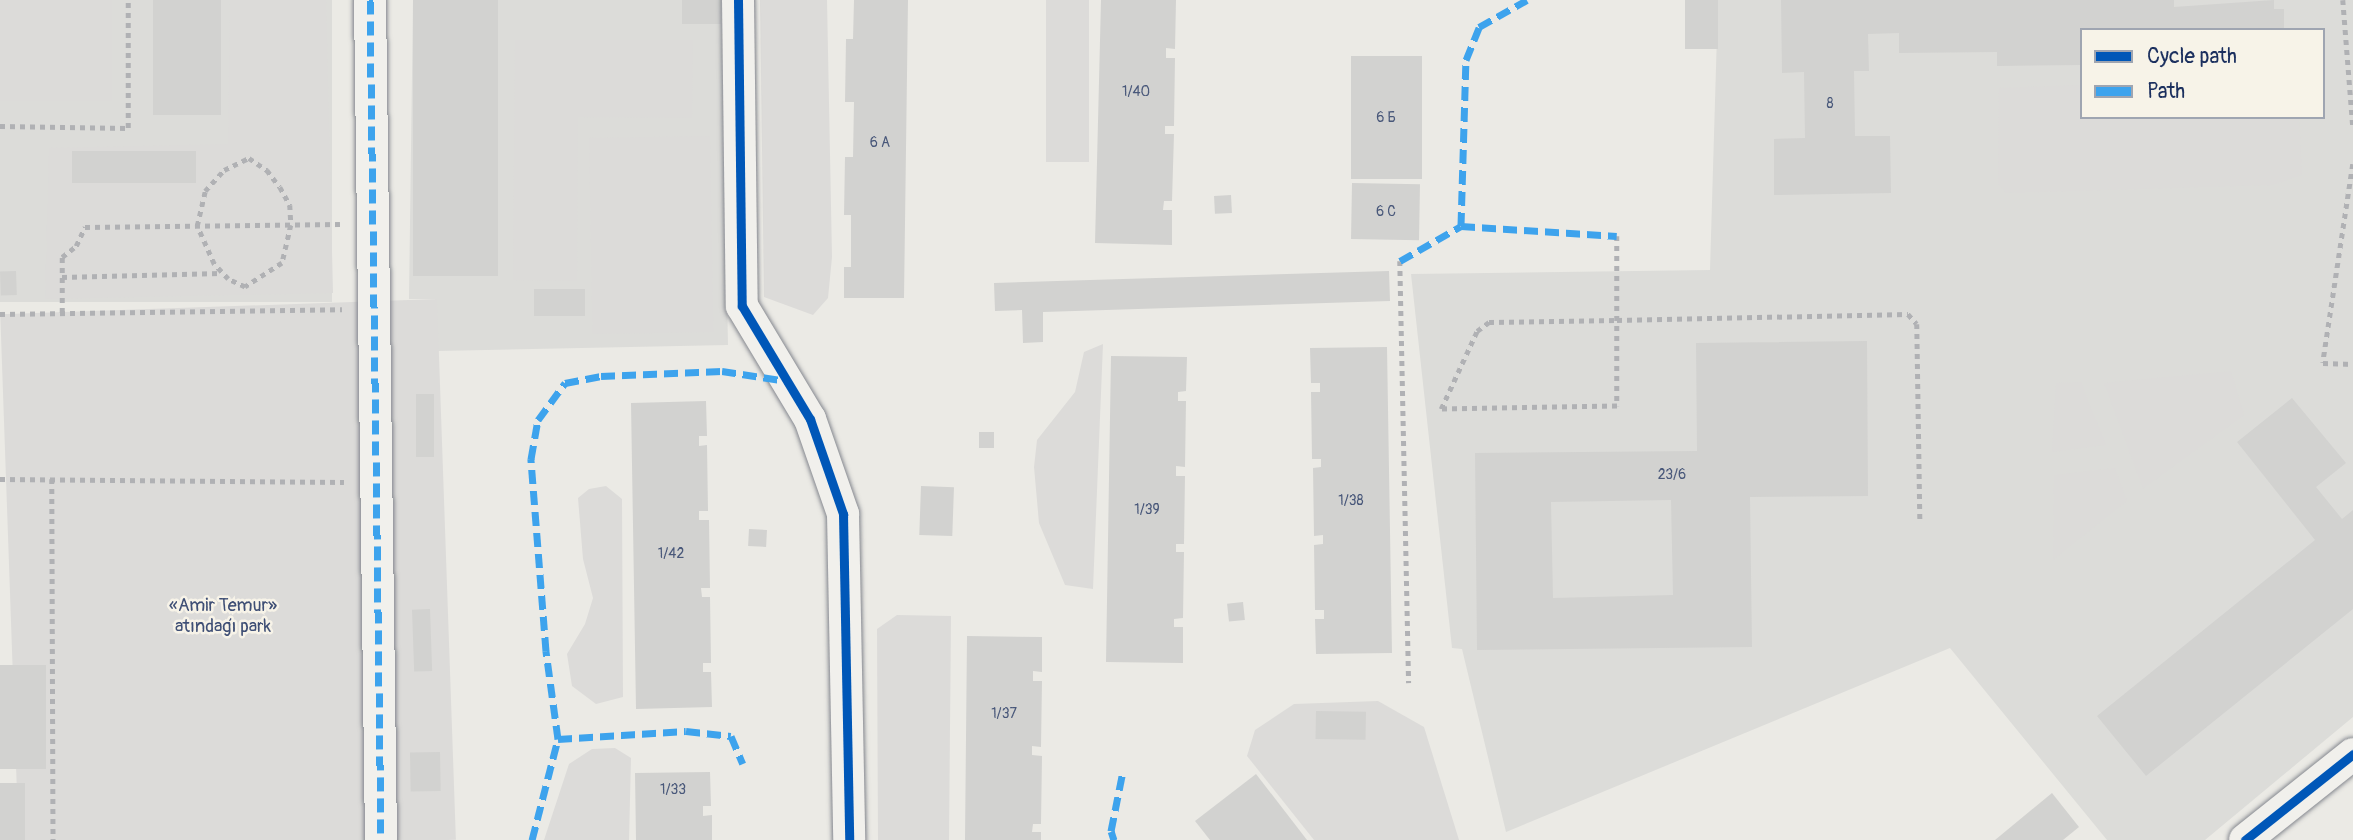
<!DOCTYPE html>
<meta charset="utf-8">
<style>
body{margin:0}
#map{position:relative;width:2353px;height:840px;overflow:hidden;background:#ebeae5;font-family:Pangolin,sans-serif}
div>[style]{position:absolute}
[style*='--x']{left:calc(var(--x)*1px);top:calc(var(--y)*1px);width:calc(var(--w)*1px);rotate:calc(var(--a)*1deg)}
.built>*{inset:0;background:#dcdcd9;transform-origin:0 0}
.green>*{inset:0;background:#dcdbd9;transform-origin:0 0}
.building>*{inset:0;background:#d2d2d0;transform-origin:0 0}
.path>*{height:4.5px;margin-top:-2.25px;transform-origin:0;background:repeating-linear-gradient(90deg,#b0b1b4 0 5px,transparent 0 10px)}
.roads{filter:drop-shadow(0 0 2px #85888f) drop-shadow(0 0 2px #85888f)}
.street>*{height:32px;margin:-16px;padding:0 16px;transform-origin:16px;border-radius:16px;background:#f1f0ec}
.quiet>*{height:7px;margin-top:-3.5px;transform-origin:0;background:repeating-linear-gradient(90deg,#3da3ed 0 14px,transparent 0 21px)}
.cycleway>*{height:9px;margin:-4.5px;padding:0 4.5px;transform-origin:4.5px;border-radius:4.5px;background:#0057b8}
span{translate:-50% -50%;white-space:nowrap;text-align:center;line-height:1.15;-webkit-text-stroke:5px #f7f3e8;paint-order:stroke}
.number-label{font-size:14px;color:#49587a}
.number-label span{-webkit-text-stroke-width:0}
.park-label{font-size:18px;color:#3f4f75}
.legend{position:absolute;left:2080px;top:28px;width:245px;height:91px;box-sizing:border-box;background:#f7f3e8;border:2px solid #9fa5b1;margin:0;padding:9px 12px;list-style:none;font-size:21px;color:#1b2f5e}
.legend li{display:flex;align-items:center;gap:14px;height:35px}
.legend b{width:35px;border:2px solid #9fa5b1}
</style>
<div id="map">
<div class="built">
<div style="left:0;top:0;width:332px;height:302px"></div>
<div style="clip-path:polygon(413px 0,721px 0,728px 345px,437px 351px,437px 299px,409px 299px)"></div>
<div style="clip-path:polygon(evenodd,1718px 0,2353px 0,2353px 717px,2205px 840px,2107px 840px,1950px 648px,1506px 832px,1462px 649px,1452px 648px,1411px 274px,1710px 270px,1718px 0,2082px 30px,2323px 30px,2323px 117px,2082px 117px,2082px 30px)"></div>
</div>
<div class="green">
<div style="left:0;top:0;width:112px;height:101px"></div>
<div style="clip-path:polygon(230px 0,326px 0,333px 293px,45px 299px,49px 148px,228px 144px)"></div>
<div style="clip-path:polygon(760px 0,827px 0,832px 257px,828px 298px,813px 315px,764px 297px)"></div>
<div style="left:1046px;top:0;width:43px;height:162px"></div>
<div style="clip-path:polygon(515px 40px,693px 40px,692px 118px,578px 117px,577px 281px,513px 280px)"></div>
<div style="clip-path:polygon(2082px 85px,2082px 117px,2299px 117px,2302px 175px,2273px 185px,2005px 193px,1998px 183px,1999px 88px)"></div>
<div style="left:710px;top:136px;width:196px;height:121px;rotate:89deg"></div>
<div style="left:437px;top:299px;width:541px;height:437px;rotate:88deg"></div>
<div style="clip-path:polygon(1103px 344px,1093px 589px,1065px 585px,1039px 523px,1034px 467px,1037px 440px,1075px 392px,1084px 352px)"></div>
<div style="clip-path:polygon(2231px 371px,2244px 415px,2143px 489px,2104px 383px)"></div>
<div style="clip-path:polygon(2081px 382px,2106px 445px,2052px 452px,2056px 383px)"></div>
<div style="clip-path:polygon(2115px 468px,2127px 501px,2053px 560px,2054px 475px)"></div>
<div style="clip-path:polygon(606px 486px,622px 499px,623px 697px,596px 704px,572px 686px,567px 654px,585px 624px,593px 598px,583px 559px,578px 498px,589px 489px)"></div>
<div style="clip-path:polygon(897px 615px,951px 616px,949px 840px,878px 840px,877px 629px)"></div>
<div style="clip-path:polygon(1378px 701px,1424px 727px,1459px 840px,1314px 840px,1247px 756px,1255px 730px,1294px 704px)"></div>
<div style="clip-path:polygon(615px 748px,631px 758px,629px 840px,544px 840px,569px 764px,592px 749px)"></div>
</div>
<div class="building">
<div style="left:153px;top:0;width:68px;height:115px"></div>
<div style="left:413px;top:0;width:85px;height:276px"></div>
<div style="left:682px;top:0;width:39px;height:24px"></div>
<div style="clip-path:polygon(854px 0,908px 0,904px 298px,844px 298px,844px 267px,851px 267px,851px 215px,844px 215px,845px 157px,853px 157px,854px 102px,845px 102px,846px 39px,853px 39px)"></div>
<div style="clip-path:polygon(1101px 0,1176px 0,1175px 49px,1166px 48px,1166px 58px,1175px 58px,1174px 126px,1165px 126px,1165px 134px,1174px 134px,1172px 201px,1164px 201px,1163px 210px,1172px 210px,1172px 245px,1095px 243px)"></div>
<div style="left:1685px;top:0;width:33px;height:49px"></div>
<div style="clip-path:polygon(1781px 0,2174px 0,2174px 7px,2274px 0,2274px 9px,2284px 9px,2284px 30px,2082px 30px,2082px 65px,1997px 66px,1997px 52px,1899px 53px,1899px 33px,1868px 34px,1869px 71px,1854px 71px,1855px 136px,1890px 136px,1891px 193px,1774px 195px,1774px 139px,1805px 138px,1804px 72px,1782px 73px)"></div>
<div style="left:1351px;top:56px;width:71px;height:123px"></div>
<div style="left:196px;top:151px;width:32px;height:124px;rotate:90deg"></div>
<div style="left:1352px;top:183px;width:68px;height:56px;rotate:1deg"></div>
<div style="left:1231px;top:195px;width:18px;height:17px;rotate:87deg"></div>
<div style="left:16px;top:271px;width:24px;height:16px;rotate:88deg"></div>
<div style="clip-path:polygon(1389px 271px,1390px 301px,1043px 312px,1043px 342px,1023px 343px,1022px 310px,995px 311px,994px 283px)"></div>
<div style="left:534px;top:289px;width:51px;height:27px"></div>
<div style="clip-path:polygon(evenodd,1867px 341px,1868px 496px,1750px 497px,1752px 647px,1477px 650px,1475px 453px,1697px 451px,1696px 343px,1867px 341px,1671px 500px,1673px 595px,1553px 598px,1551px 502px,1671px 500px)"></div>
<div style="clip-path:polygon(1387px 347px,1392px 653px,1316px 654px,1315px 619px,1324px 619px,1324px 610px,1315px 610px,1314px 545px,1323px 544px,1323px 535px,1314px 536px,1313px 468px,1321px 467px,1321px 459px,1312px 459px,1311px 392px,1320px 392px,1320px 383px,1311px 383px,1310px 348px)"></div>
<div style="clip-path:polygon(1111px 356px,1187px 357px,1186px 391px,1178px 392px,1178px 401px,1186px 401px,1185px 467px,1176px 466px,1176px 476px,1185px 476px,1184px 544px,1176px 544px,1176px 552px,1184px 552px,1183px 618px,1174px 619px,1174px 627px,1183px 627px,1183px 663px,1106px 662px)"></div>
<div style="left:416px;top:394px;width:18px;height:63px"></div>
<div style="clip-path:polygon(2292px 398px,2346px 463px,2316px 487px,2342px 519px,2353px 510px,2353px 609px,2146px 776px,2097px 716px,2315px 540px,2237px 442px)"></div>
<div style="clip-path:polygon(706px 401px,707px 436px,699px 436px,699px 446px,707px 445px,708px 511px,699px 511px,699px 520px,709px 520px,710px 588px,701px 588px,702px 597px,710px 597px,711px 663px,703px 663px,703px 672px,711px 672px,712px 707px,636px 709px,631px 403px)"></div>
<div style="left:994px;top:432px;width:16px;height:15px;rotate:90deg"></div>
<div style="left:921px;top:486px;width:33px;height:49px;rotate:2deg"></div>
<div style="left:749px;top:529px;width:18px;height:17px;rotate:3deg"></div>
<div style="left:1243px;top:602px;width:18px;height:16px;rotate:84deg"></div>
<div style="left:430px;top:609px;width:62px;height:18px;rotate:88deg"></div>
<div style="clip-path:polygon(967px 636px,1042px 637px,1042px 672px,1033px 671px,1033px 681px,1042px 681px,1041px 747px,1032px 746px,1032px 755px,1042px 756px,1041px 824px,1033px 824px,1032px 832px,1041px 832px,1041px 840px,965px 840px)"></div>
<div style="left:0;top:665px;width:46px;height:104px"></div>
<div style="left:1316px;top:711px;width:50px;height:28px;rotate:1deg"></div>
<div style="left:440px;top:752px;width:39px;height:30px;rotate:89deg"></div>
<div style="clip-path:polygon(710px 772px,711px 806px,703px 806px,703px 816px,712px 815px,712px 840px,636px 840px,635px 773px)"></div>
<div style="clip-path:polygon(1256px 774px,1307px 840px,1210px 840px,1195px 821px)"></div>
<div style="left:0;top:783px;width:25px;height:57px"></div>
<div style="clip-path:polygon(2052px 793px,2079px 827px,2063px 840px,1995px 840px)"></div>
</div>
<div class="path">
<div style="--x:2343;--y:0;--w:128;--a:85.5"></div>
<div style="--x:0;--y:126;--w:128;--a:0.9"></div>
<div style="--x:128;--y:128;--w:128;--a:-90"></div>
<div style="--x:249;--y:158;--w:22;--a:34"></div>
<div style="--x:267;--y:170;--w:21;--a:53"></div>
<div style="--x:280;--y:187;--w:21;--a:61"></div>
<div style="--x:290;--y:205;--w:20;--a:87"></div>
<div style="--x:291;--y:225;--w:39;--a:103"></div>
<div style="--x:282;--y:263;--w:44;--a:147"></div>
<div style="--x:245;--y:287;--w:19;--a:-155"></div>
<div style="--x:228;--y:279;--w:21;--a:-133"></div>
<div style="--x:214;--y:264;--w:42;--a:-114.1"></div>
<div style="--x:197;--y:226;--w:36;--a:-77"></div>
<div style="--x:205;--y:191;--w:28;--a:-48"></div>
<div style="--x:224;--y:170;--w:28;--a:-26"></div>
<div style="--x:2353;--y:164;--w:201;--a:98.6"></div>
<div style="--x:2323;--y:363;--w:30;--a:2"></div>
<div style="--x:1617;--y:236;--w:170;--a:90"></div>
<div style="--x:1617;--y:406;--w:176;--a:179"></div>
<div style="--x:1441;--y:409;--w:86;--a:-65.2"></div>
<div style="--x:1477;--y:331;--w:15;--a:-37"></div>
<div style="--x:1489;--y:322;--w:128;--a:-0.9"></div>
<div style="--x:1617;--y:320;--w:291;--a:-1.2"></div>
<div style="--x:1908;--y:314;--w:13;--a:48"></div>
<div style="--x:1917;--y:324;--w:195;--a:89.1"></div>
<div style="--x:1400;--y:261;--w:422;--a:88.8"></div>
<div style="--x:62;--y:277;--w:159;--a:-1.4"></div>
<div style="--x:62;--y:313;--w:56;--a:-90"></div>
<div style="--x:62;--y:257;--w:18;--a:-38"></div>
<div style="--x:76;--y:246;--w:21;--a:-65"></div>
<div style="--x:85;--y:227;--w:255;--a:-0.7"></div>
<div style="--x:0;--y:314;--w:342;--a:-0.8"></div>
<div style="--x:0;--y:479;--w:344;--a:0.5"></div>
<div style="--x:52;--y:479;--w:361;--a:89.8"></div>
</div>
<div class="roads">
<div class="street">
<div style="--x:370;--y:0;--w:840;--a:89.25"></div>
<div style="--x:738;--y:0;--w:306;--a:89.3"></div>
<div style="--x:742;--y:306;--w:132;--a:59"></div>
<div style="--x:810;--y:419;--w:101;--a:70.8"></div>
<div style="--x:843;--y:514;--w:326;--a:88.9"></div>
<div style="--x:2245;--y:840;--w:138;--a:-38.5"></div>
</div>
</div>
<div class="quiet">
<div style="--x:370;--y:0;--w:840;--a:89.25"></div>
<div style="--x:1461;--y:226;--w:166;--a:-88.3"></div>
<div style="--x:1466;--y:60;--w:35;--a:-68"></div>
<div style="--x:1479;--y:27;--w:55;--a:-29.4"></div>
<div style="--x:1400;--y:261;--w:70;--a:-29.8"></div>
<div style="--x:1461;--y:226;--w:156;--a:3.7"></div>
<div style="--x:558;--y:739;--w:128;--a:-3.6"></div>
<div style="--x:686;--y:731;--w:45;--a:6.3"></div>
<div style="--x:731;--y:736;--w:30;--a:67"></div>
<div style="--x:532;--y:840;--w:104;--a:-75.6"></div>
<div style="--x:558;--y:739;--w:89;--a:-97.8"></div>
<div style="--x:546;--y:651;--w:193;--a:-94.5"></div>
<div style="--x:531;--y:459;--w:40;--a:-80"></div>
<div style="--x:538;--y:420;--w:46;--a:-53.9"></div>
<div style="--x:565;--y:383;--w:37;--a:-11"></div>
<div style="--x:601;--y:376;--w:121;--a:-2.4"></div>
<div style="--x:722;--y:371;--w:66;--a:8.7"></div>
<div style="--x:1114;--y:840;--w:9;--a:-108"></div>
<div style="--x:1111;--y:831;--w:61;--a:-78.7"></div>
</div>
<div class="cycleway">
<div style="--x:738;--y:0;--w:306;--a:89.3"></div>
<div style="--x:742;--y:306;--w:132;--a:59"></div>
<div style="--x:810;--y:419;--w:101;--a:70.8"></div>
<div style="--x:843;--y:514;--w:326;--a:88.9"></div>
<div style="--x:2245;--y:840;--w:138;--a:-38.5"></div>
</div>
<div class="number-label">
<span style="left:1136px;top:92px">1/40</span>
<span style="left:1830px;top:104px">8</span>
<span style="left:1386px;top:118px">6 Б</span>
<span style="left:880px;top:143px">6 А</span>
<span style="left:1386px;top:212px">6 С</span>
<span style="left:1672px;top:475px">23/6</span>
<span style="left:1351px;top:501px">1/38</span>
<span style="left:1147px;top:510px">1/39</span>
<span style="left:671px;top:554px">1/42</span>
<span style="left:1004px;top:714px">1/37</span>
<span style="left:673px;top:790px">1/33</span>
</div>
<div class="park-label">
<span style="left:223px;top:617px">«Amir Temur»<br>atındaǵı park</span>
</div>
<ul class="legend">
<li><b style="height:9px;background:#0057b8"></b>Cycle path</li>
<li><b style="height:9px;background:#3da3ed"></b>Path</li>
</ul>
</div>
